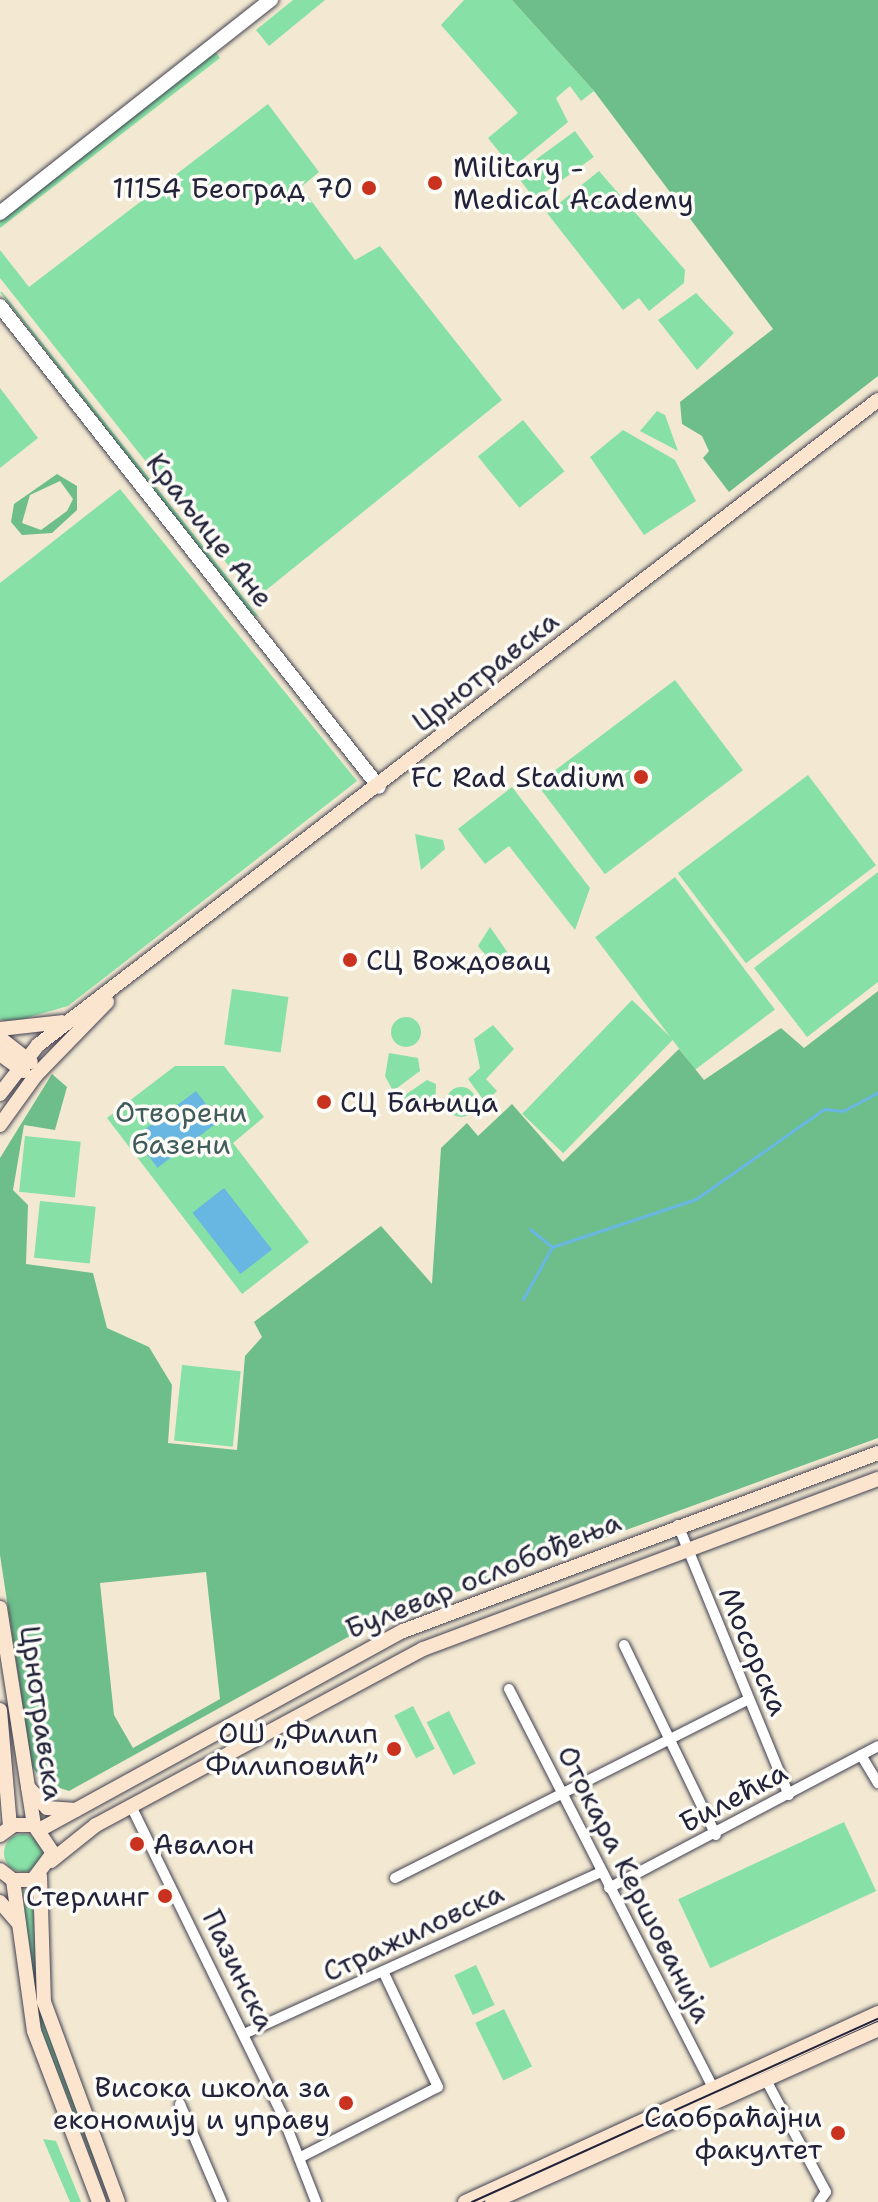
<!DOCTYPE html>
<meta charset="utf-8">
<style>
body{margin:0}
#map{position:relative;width:878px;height:2202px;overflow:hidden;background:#f3e9d2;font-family:"Shantell Sans",sans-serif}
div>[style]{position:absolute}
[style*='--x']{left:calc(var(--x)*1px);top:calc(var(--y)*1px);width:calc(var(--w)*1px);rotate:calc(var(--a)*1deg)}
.green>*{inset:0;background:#87e0a5;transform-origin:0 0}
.round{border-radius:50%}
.forest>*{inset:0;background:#6dbe8a}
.water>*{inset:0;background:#68b6e2;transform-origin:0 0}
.stream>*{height:3px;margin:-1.5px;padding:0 1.5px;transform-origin:1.5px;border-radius:1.5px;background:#68b6e2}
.roads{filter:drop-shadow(0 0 2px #414052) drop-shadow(0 0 2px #414052)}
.minor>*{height:10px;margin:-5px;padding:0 5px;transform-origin:5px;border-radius:5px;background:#fff}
.tertiary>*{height:14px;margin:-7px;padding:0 7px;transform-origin:7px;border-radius:7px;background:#fff}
.secondary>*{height:14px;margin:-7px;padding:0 7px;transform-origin:7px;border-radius:7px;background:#fbe5cf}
.tram>*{height:2px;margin:-1px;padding:0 1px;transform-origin:1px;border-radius:1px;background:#22223b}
.dots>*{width:22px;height:22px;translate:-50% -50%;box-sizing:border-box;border:4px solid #fdfcf7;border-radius:50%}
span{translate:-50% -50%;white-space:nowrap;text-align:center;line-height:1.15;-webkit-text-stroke:7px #fdfcf7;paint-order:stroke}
.poi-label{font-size:28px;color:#22223b}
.left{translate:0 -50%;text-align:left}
.right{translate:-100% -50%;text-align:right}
.street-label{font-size:28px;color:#22223b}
.park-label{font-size:28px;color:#405b5b}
</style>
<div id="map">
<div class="green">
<div style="clip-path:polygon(293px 0,325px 0,269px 46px,256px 30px)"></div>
<div style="clip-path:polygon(464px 0,512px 0,594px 91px,581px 101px,570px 86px,556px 98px,568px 122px,512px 168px,488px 138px,518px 113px,441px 25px)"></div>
<div style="clip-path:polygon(215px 51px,220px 58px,0 228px,0 221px)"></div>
<div style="clip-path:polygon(268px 104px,319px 172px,301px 187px,355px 260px,380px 246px,502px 400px,255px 599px,0 278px,0 250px,29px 287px)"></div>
<div style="left:575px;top:131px;width:32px;height:73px;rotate:54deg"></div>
<div style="clip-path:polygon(599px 171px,685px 270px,684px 283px,649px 311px,639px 298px,623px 310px,547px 213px)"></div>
<div style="clip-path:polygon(0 292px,2px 292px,259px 617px,251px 615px)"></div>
<div style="clip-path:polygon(696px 293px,734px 333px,697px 370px,658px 320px)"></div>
<div style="clip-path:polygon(0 388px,38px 438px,0 468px)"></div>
<div style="clip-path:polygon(657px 411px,665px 415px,678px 451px,640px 431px)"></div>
<div style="left:523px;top:420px;width:66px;height:58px;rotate:51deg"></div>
<div style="clip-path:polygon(623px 430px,675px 460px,696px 501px,644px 535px,590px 457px)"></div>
<div style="clip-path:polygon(120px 489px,357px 781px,68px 1006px,9px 1023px,0 1019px,0 583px)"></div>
<div style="left:675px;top:680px;width:113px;height:173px;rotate:53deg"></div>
<div style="left:808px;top:775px;width:113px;height:163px;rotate:53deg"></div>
<div style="clip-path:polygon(512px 787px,590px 888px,575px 930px,509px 846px,485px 864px,458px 829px)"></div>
<div style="clip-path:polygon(415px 834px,443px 840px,445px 849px,421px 870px)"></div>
<div style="clip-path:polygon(878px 872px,878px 982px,807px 1037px,754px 968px)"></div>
<div style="left:675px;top:877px;width:166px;height:100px;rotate:53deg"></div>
<div style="clip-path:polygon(490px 927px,517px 966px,513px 971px,496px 968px,478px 946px)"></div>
<div style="left:232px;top:989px;width:57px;height:56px;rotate:8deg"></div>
<div style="left:632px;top:1000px;width:57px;height:158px;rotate:44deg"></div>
<div class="round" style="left:391px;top:1017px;width:30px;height:30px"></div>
<div style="clip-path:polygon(493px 1025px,514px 1049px,486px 1079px,497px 1091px,485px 1102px,468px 1079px,480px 1068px,474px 1039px)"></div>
<div style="clip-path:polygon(389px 1053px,418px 1058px,420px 1071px,393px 1091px,385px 1076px)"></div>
<div style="clip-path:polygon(175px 1066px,224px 1066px,264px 1117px,233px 1143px,309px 1242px,242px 1294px,107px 1118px)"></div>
<div style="clip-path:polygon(427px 1080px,436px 1084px,435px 1112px,402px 1097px)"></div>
<div class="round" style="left:446px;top:1087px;width:30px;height:30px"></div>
<div style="left:25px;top:1136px;width:56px;height:56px;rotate:6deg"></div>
<div style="left:40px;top:1201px;width:56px;height:57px;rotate:6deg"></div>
<div style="left:182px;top:1365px;width:59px;height:76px;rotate:6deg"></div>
<div style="left:413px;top:1706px;width:48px;height:21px;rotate:63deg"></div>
<div style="left:449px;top:1711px;width:59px;height:25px;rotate:63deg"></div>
<div style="left:844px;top:1822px;width:76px;height:183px;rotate:65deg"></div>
<div class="round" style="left:4px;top:1834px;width:38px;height:38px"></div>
<div style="clip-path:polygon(23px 1891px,32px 1891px,40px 2012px,110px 2202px,36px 2018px)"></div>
<div style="left:476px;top:1965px;width:44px;height:24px;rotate:65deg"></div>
<div style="left:504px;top:2009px;width:64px;height:32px;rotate:64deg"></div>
<div style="clip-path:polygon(43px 2139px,56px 2141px,81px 2202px,70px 2202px)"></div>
</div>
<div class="forest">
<div style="clip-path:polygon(512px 0,878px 0,878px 376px,729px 492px,703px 458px,709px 451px,702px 436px,682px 424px,680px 402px,773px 329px,594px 91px)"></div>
<div style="clip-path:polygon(evenodd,57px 474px,77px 486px,77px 510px,52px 533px,22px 535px,11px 522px,14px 504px,57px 474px,60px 481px,73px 499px,67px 511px,41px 530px,22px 523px,30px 495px,60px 481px)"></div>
<div style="clip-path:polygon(evenodd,878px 991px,878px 1438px,377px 1621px,69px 1791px,42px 1782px,32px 1766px,0 1555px,0 1158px,52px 1074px,67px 1087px,55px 1130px,24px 1125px,13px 1190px,28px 1205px,26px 1264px,93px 1273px,107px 1328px,149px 1347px,172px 1385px,168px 1443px,237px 1450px,245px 1356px,262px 1337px,254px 1322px,381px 1226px,432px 1284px,441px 1148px,467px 1123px,478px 1136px,512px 1104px,563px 1162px,679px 1049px,704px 1080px,781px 1028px,804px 1048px,878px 991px,206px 1572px,220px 1699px,133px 1748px,114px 1715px,100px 1583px,206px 1572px)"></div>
</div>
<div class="water">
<div style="left:196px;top:1091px;width:38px;height:77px;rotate:53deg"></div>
<div style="left:224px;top:1188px;width:78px;height:40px;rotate:52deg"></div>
</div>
<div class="stream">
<div style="--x:530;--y:1229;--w:28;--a:39"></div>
<div style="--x:523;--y:1299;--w:60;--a:-60.9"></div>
<div style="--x:552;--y:1247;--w:152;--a:-18.4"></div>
<div style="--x:696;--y:1199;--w:156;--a:-35.1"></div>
<div style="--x:824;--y:1109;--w:19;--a:6"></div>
<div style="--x:843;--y:1111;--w:40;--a:-28"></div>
</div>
<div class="roads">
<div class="minor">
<div style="--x:678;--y:1525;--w:292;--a:67.7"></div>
<div style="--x:624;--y:1645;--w:211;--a:64.2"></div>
<div style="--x:509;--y:1689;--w:453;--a:62.9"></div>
<div style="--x:861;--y:1755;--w:33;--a:59"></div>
<div style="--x:131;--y:1806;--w:341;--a:63.9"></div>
<div style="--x:281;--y:2112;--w:97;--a:68.7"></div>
<div style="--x:395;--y:1878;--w:395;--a:-26.8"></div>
<div style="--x:609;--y:1888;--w:304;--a:-27.8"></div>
<div style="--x:244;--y:2034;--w:392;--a:-24.4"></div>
<div style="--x:766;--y:2080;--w:127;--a:61.8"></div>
<div style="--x:826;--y:2192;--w:12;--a:125"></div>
<div style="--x:180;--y:2104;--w:107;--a:66.8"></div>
<div style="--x:299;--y:2158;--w:156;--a:-27.1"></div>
<div style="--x:438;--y:2087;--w:128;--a:-115.4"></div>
</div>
<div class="tertiary">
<div style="--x:0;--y:213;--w:345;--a:-38.2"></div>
<div style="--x:0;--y:306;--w:612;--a:51.76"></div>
</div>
<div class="secondary">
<div style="--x:0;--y:1029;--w:62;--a:-6.4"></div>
<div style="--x:0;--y:1038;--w:39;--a:38"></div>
<div style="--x:0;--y:1054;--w:29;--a:36"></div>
<div style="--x:0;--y:1094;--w:62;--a:-52.2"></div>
<div style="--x:38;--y:1045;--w:1059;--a:-37.52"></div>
<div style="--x:0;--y:1125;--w:62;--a:-54.2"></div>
<div style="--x:36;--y:1075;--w:102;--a:-45.8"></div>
<div style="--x:0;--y:1608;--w:220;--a:81.1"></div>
<div style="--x:0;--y:1710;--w:117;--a:85.1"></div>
<div style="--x:28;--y:1787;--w:28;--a:48"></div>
<div style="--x:47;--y:1808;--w:29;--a:4"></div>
<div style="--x:41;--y:1829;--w:413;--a:-28.7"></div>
<div style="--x:403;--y:1631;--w:507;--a:-20.54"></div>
<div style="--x:0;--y:1835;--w:17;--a:-36"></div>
<div style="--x:14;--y:1825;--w:20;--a:0"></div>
<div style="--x:34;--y:1825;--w:34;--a:56"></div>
<div style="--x:53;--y:1853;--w:34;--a:127"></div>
<div style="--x:33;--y:1880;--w:20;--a:180"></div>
<div style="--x:13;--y:1880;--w:16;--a:-142"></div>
<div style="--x:51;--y:1861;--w:58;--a:-38.7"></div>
<div style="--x:96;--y:1825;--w:371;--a:-28.3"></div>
<div style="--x:423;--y:1649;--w:486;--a:-20.5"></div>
<div style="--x:40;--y:1876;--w:126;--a:88.2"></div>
<div style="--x:44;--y:2002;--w:213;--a:69.7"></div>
<div style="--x:13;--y:1880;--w:152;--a:82.1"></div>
<div style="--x:34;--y:2031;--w:183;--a:69.2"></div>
<div style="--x:0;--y:1902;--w:29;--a:49"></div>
<div style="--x:465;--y:2202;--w:454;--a:-24.6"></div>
<div style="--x:492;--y:2202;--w:423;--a:-24.1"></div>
</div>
</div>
<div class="tram">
<div style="--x:472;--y:2202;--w:445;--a:-24.3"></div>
</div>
<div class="dots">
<div style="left:435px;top:183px;background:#c8321e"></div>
<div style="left:369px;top:188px;background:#c8321e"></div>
<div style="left:641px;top:777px;background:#c8321e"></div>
<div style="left:350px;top:960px;background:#c8321e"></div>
<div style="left:324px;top:1102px;background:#c8321e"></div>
<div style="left:394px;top:1749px;background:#c8321e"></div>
<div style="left:137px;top:1844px;background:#c8321e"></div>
<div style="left:165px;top:1896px;background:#c8321e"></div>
<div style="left:346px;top:2103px;background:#c8321e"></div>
<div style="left:838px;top:2133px;background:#c8321e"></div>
</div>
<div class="poi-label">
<span class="left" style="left:453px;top:183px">Military -<br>Medical Academy</span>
<span class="right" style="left:353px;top:188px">11154 Београд 70</span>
<span class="right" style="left:625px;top:777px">FC Rad Stadium</span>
<span class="left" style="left:366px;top:960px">СЦ Вождовац</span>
<span class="left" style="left:340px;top:1102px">СЦ Бањица</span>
<span class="right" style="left:378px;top:1749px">ОШ „Филип<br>Филиповић”</span>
<span class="left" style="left:153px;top:1844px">Авалон</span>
<span class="right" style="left:149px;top:1896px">Стерлинг</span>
<span class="right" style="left:330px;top:2103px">Висока школа за<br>економију и управу</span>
<span class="right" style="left:822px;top:2133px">Саобраћајни<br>факултет</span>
</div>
<div class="street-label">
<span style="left:210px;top:530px;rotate:52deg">Краљице Ане</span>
<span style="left:485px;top:671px;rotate:-38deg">Црнотравска</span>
<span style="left:483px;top:1575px;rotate:-22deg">Булевар ослобођења</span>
<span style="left:754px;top:1651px;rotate:67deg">Мосорска</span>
<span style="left:42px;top:1713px;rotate:82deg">Црнотравска</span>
<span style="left:733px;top:1797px;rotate:-28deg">Билећка</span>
<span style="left:635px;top:1884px;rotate:63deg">Отокара Кершованија</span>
<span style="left:413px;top:1932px;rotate:-25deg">Стражиловска</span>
<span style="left:239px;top:1970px;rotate:64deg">Пазинска</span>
</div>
<div class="park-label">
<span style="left:181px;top:1128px">Отворени<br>базени</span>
</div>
</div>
